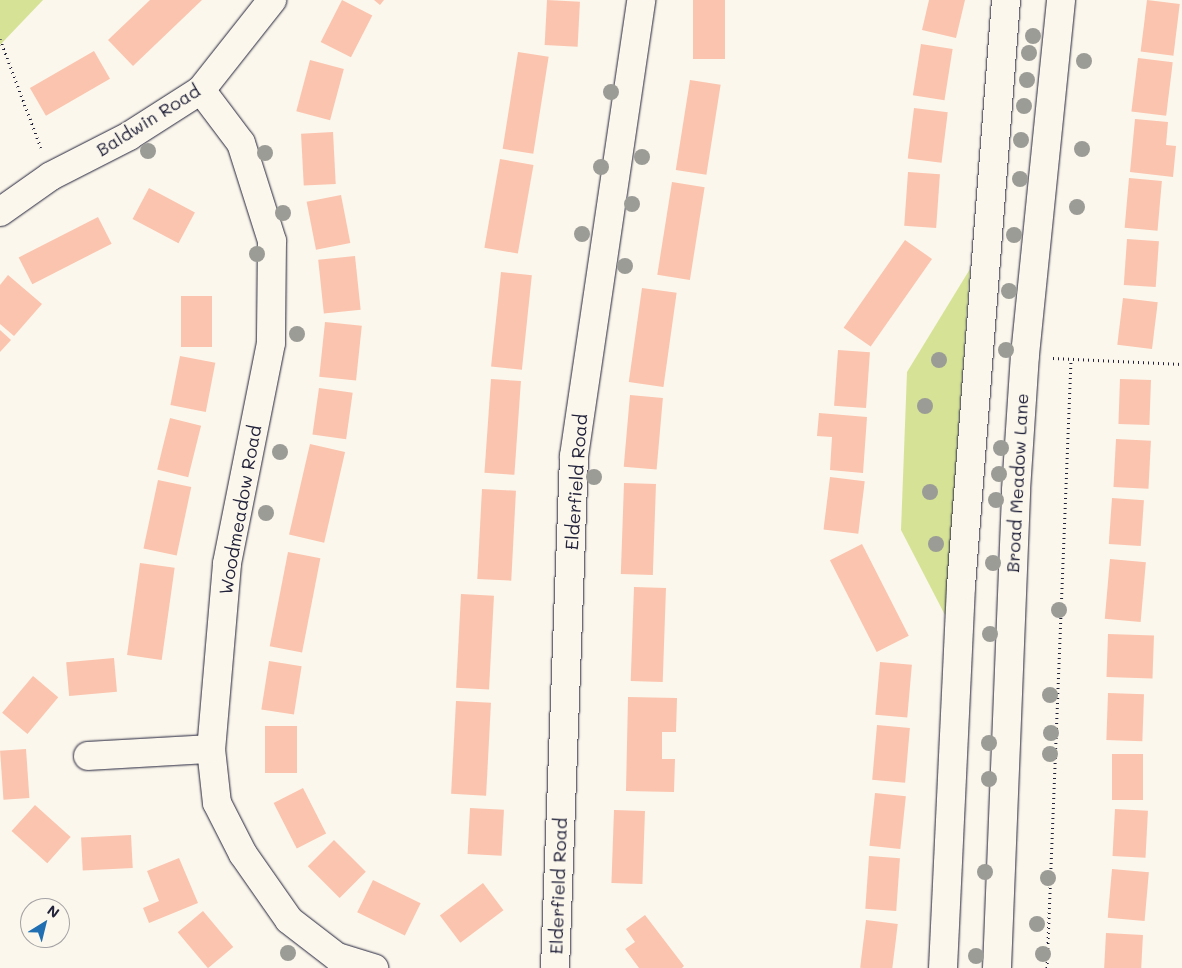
<!DOCTYPE html>
<style>
body{margin:0}
#map{position:relative;width:1182px;height:968px;overflow:hidden;background:#fbf7ec;font-family:Mali,sans-serif}
div>[style]{position:absolute}
[style*='--x']{left:calc(var(--x)*1px);top:calc(var(--y)*1px);width:calc(var(--w)*1px);rotate:calc(var(--a)*1deg)}
.green>*{inset:0;background:#d6e396}
.building>*{inset:0;background:#fbc4ae;transform-origin:0 0}
.path>*{height:3px;margin-top:-1.5px;transform-origin:0;background:repeating-linear-gradient(90deg,#22223b 0 1px,transparent 0 5px)}
.roads{filter:drop-shadow(0 0 1px #22223b) drop-shadow(0 0 1px #22223b)}
.minor>*{height:28px;margin:-14px;padding:0 14px;transform-origin:14px;border-radius:14px;background:#fbf7ec}
.tertiary>*{height:28px;margin:-14px;padding:0 14px;transform-origin:14px;border-radius:14px;background:#fbf7ec}
.trees>*{width:16px;height:16px;margin:-8px;border-radius:50%;background:#9c9c97}
span{translate:-50% -50%;white-space:nowrap;text-align:center;line-height:1.15;-webkit-text-stroke:4px #fbf7ec;paint-order:stroke}
.street-label{font-size:18px;color:#22223b}
.north{position:absolute;left:20px;top:898px;width:50px;height:50px;box-sizing:border-box;background:#fbf7ec;border:1px solid #a4a2a5;border-radius:50%;rotate:36deg;font-size:14px;font-weight:700;line-height:20px;text-align:center;color:#22223b}
.north::after{content:'';display:block;margin:auto;width:18px;height:22px;background:#1f6fb2;clip-path:polygon(50% 0,100% 100%,50% 72%,0 100%)}
</style>
<div id="map">
<div class="green">
<div style="clip-path:polygon(0 0,43px 0,0 45px)"></div>
<div style="clip-path:polygon(970px 269px,945px 615px,901px 530px,907px 372px)"></div>
</div>
<div class="building">
<div style="clip-path:polygon(150px 0,202px 0,133px 66px,108px 40px)"></div>
<div style="left:342px;top:0;width:34px;height:47px;rotate:27deg"></div>
<div style="clip-path:polygon(374px 0,384px 0,380px 5px)"></div>
<div style="left:547px;top:0;width:33px;height:45px;rotate:3deg"></div>
<div style="left:693px;top:0;width:32px;height:59px"></div>
<div style="clip-path:polygon(929px 0,965px 0,956px 38px,922px 30px)"></div>
<div style="left:1147px;top:0;width:33px;height:52px;rotate:7deg"></div>
<div style="left:921px;top:44px;width:32px;height:52px;rotate:9deg"></div>
<div style="left:94px;top:51px;width:32px;height:74px;rotate:60deg"></div>
<div style="left:518px;top:52px;width:31px;height:98px;rotate:9deg"></div>
<div style="left:1138px;top:58px;width:35px;height:54px;rotate:7deg"></div>
<div style="left:310px;top:60px;width:35px;height:53px;rotate:15deg"></div>
<div style="left:690px;top:80px;width:31px;height:91px;rotate:9deg"></div>
<div style="left:914px;top:108px;width:34px;height:51px;rotate:7deg"></div>
<div style="clip-path:polygon(1135px 119px,1168px 122px,1166px 145px,1176px 146px,1173px 177px,1130px 172px)"></div>
<div style="left:333px;top:132px;width:52px;height:32px;rotate:87deg"></div>
<div style="left:500px;top:159px;width:34px;height:90px;rotate:10deg"></div>
<div style="left:908px;top:172px;width:32px;height:54px;rotate:4deg"></div>
<div style="left:1129px;top:178px;width:33px;height:50px;rotate:5deg"></div>
<div style="left:672px;top:182px;width:33px;height:94px;rotate:9deg"></div>
<div style="left:149px;top:188px;width:52px;height:35px;rotate:28deg"></div>
<div style="left:341px;top:195px;width:49px;height:35px;rotate:79deg"></div>
<div style="left:98px;top:217px;width:30px;height:89px;rotate:63deg"></div>
<div style="left:1127px;top:239px;width:32px;height:46px;rotate:4deg"></div>
<div style="left:905px;top:240px;width:33px;height:107px;rotate:35deg"></div>
<div style="left:355px;top:256px;width:54px;height:37px;rotate:84deg"></div>
<div style="left:501px;top:272px;width:31px;height:95px;rotate:6deg"></div>
<div style="clip-path:polygon(8px 275px,42px 304px,14px 336px,0 324px,0 285px)"></div>
<div style="left:642px;top:288px;width:35px;height:95px;rotate:8deg"></div>
<div style="left:181px;top:296px;width:31px;height:51px"></div>
<div style="left:1123px;top:298px;width:35px;height:47px;rotate:7deg"></div>
<div style="left:325px;top:322px;width:37px;height:55px;rotate:6deg"></div>
<div style="clip-path:polygon(0 330px,11px 340px,0 352px)"></div>
<div style="left:838px;top:350px;width:32px;height:56px;rotate:4deg"></div>
<div style="left:180px;top:356px;width:36px;height:50px;rotate:11deg"></div>
<div style="left:491px;top:379px;width:30px;height:94px;rotate:4deg"></div>
<div style="left:1120px;top:379px;width:31px;height:45px;rotate:2deg"></div>
<div style="left:319px;top:388px;width:34px;height:47px;rotate:8deg"></div>
<div style="left:630px;top:395px;width:33px;height:72px;rotate:5deg"></div>
<div style="clip-path:polygon(819px 413px,867px 417px,863px 473px,830px 470px,832px 437px,817px 436px)"></div>
<div style="left:170px;top:418px;width:32px;height:53px;rotate:14deg"></div>
<div style="left:1116px;top:439px;width:35px;height:48px;rotate:3deg"></div>
<div style="left:310px;top:444px;width:36px;height:93px;rotate:13deg"></div>
<div style="left:830px;top:477px;width:35px;height:53px;rotate:7deg"></div>
<div style="left:158px;top:480px;width:34px;height:70px;rotate:12deg"></div>
<div style="left:624px;top:483px;width:32px;height:91px;rotate:2deg"></div>
<div style="left:482px;top:489px;width:34px;height:90px;rotate:3deg"></div>
<div style="left:1112px;top:498px;width:32px;height:46px;rotate:4deg"></div>
<div style="left:862px;top:544px;width:103px;height:36px;rotate:63deg"></div>
<div style="left:288px;top:552px;width:33px;height:96px;rotate:11deg"></div>
<div style="left:1110px;top:559px;width:36px;height:60px;rotate:5deg"></div>
<div style="left:140px;top:563px;width:35px;height:93px;rotate:8deg"></div>
<div style="left:634px;top:587px;width:32px;height:94px;rotate:2deg"></div>
<div style="left:461px;top:594px;width:33px;height:94px;rotate:3deg"></div>
<div style="left:1108px;top:634px;width:46px;height:43px;rotate:2deg"></div>
<div style="left:114px;top:658px;width:34px;height:48px;rotate:85deg"></div>
<div style="left:269px;top:661px;width:33px;height:49px;rotate:9deg"></div>
<div style="left:880px;top:662px;width:32px;height:53px;rotate:5deg"></div>
<div style="left:33px;top:676px;width:33px;height:48px;rotate:40deg"></div>
<div style="left:1108px;top:693px;width:36px;height:47px;rotate:2deg"></div>
<div style="clip-path:polygon(628px 697px,677px 698px,676px 732px,662px 732px,662px 759px,675px 759px,674px 792px,626px 791px)"></div>
<div style="left:456px;top:701px;width:35px;height:93px;rotate:3deg"></div>
<div style="left:877px;top:725px;width:33px;height:55px;rotate:5deg"></div>
<div style="left:265px;top:726px;width:32px;height:47px"></div>
<div style="left:26px;top:749px;width:49px;height:26px;rotate:86deg"></div>
<div style="left:1112px;top:754px;width:31px;height:46px"></div>
<div style="left:303px;top:788px;width:51px;height:33px;rotate:63deg"></div>
<div style="left:875px;top:793px;width:31px;height:53px;rotate:6deg"></div>
<div style="left:35px;top:805px;width:48px;height:35px;rotate:42deg"></div>
<div style="left:470px;top:808px;width:34px;height:46px;rotate:3deg"></div>
<div style="left:1115px;top:809px;width:33px;height:47px;rotate:3deg"></div>
<div style="left:614px;top:810px;width:31px;height:73px;rotate:2deg"></div>
<div style="left:131px;top:835px;width:33px;height:50px;rotate:87deg"></div>
<div style="left:334px;top:840px;width:45px;height:37px;rotate:45deg"></div>
<div style="left:869px;top:856px;width:31px;height:53px;rotate:4deg"></div>
<div style="clip-path:polygon(179px 858px,198px 903px,149px 923px,143px 908px,159px 901px,147px 871px)"></div>
<div style="left:1112px;top:869px;width:37px;height:49px;rotate:5deg"></div>
<div style="left:373px;top:880px;width:53px;height:36px;rotate:26deg"></div>
<div style="left:483px;top:883px;width:34px;height:54px;rotate:53deg"></div>
<div style="left:203px;top:911px;width:47px;height:33px;rotate:50deg"></div>
<div style="clip-path:polygon(645px 915px,684px 966px,682px 968px,639px 968px,625px 949px,635px 942px,626px 929px)"></div>
<div style="left:866px;top:920px;width:32px;height:48px;rotate:7deg"></div>
<div style="left:1106px;top:933px;width:37px;height:35px;rotate:3deg"></div>
</div>
<div class="path">
<div style="--x:0;--y:39;--w:116;--a:69.4"></div>
<div style="--x:1053;--y:358;--w:129;--a:2.7"></div>
<div style="--x:1047;--y:968;--w:608;--a:-87.74"></div>
</div>
<div class="roads">
<div class="minor">
<div style="--x:201;--y:90;--w:66;--a:53"></div>
<div style="--x:241;--y:143;--w:103;--a:72.4"></div>
<div style="--x:272;--y:241;--w:102;--a:90.6"></div>
<div style="--x:271;--y:343;--w:225;--a:101.3"></div>
<div style="--x:227;--y:564;--w:186;--a:94.9"></div>
<div style="--x:211;--y:749;--w:54;--a:83.7"></div>
<div style="--x:217;--y:803;--w:57;--a:63"></div>
<div style="--x:243;--y:854;--w:80;--a:55.1"></div>
<div style="--x:289;--y:920;--w:61;--a:37.6"></div>
<div style="--x:337;--y:957;--w:39;--a:17"></div>
<div style="--x:0;--y:212;--w:62;--a:-35.2"></div>
<div style="--x:51;--y:176;--w:88;--a:-27.1"></div>
<div style="--x:129;--y:136;--w:85;--a:-32.6"></div>
<div style="--x:201;--y:90;--w:115;--a:-51.7"></div>
<div style="--x:88;--y:756;--w:123;--a:-3.3"></div>
<div style="--x:555;--y:968;--w:512;--a:-87.87"></div>
<div style="--x:574;--y:456;--w:461;--a:-81.6"></div>
<div style="--x:943;--y:968;--w:382;--a:-87.3"></div>
<div style="--x:961;--y:586;--w:588;--a:-85.61"></div>
</div>
<div class="tertiary">
<div style="--x:997;--y:968;--w:478;--a:-87.7"></div>
<div style="--x:1016;--y:490;--w:135;--a:-86.2"></div>
<div style="--x:1025;--y:355;--w:357;--a:-84.2"></div>
</div>
</div>
<div class="trees">
<div style="left:1033px;top:36px"></div>
<div style="left:1029px;top:53px"></div>
<div style="left:1084px;top:61px"></div>
<div style="left:1027px;top:80px"></div>
<div style="left:611px;top:92px"></div>
<div style="left:1024px;top:106px"></div>
<div style="left:1021px;top:140px"></div>
<div style="left:1082px;top:149px"></div>
<div style="left:148px;top:151px"></div>
<div style="left:265px;top:153px"></div>
<div style="left:642px;top:157px"></div>
<div style="left:601px;top:167px"></div>
<div style="left:1020px;top:179px"></div>
<div style="left:632px;top:204px"></div>
<div style="left:1077px;top:207px"></div>
<div style="left:283px;top:213px"></div>
<div style="left:582px;top:234px"></div>
<div style="left:1014px;top:235px"></div>
<div style="left:257px;top:254px"></div>
<div style="left:625px;top:266px"></div>
<div style="left:1009px;top:291px"></div>
<div style="left:297px;top:334px"></div>
<div style="left:1006px;top:350px"></div>
<div style="left:939px;top:360px"></div>
<div style="left:925px;top:406px"></div>
<div style="left:1001px;top:448px"></div>
<div style="left:280px;top:452px"></div>
<div style="left:999px;top:474px"></div>
<div style="left:594px;top:477px"></div>
<div style="left:930px;top:492px"></div>
<div style="left:996px;top:500px"></div>
<div style="left:266px;top:513px"></div>
<div style="left:936px;top:544px"></div>
<div style="left:993px;top:563px"></div>
<div style="left:1059px;top:610px"></div>
<div style="left:990px;top:634px"></div>
<div style="left:1050px;top:695px"></div>
<div style="left:1051px;top:733px"></div>
<div style="left:989px;top:743px"></div>
<div style="left:1050px;top:754px"></div>
<div style="left:989px;top:779px"></div>
<div style="left:985px;top:872px"></div>
<div style="left:1048px;top:878px"></div>
<div style="left:1037px;top:924px"></div>
<div style="left:288px;top:953px"></div>
<div style="left:1043px;top:954px"></div>
<div style="left:976px;top:956px"></div>
</div>
<div class="street-label">
<span style="left:148px;top:120px;rotate:-32deg">Baldwin Road</span>
<span style="left:576px;top:482px;rotate:-86deg">Elderfield Road</span>
<span style="left:1017px;top:483px;rotate:-87deg">Broad Meadow Lane</span>
<span style="left:240px;top:510px;rotate:-80deg">Woodmeadow Road</span>
<span style="left:558px;top:886px;rotate:-88deg">Elderfield Road</span>
</div>
<div class="north">N</div>
</div>
